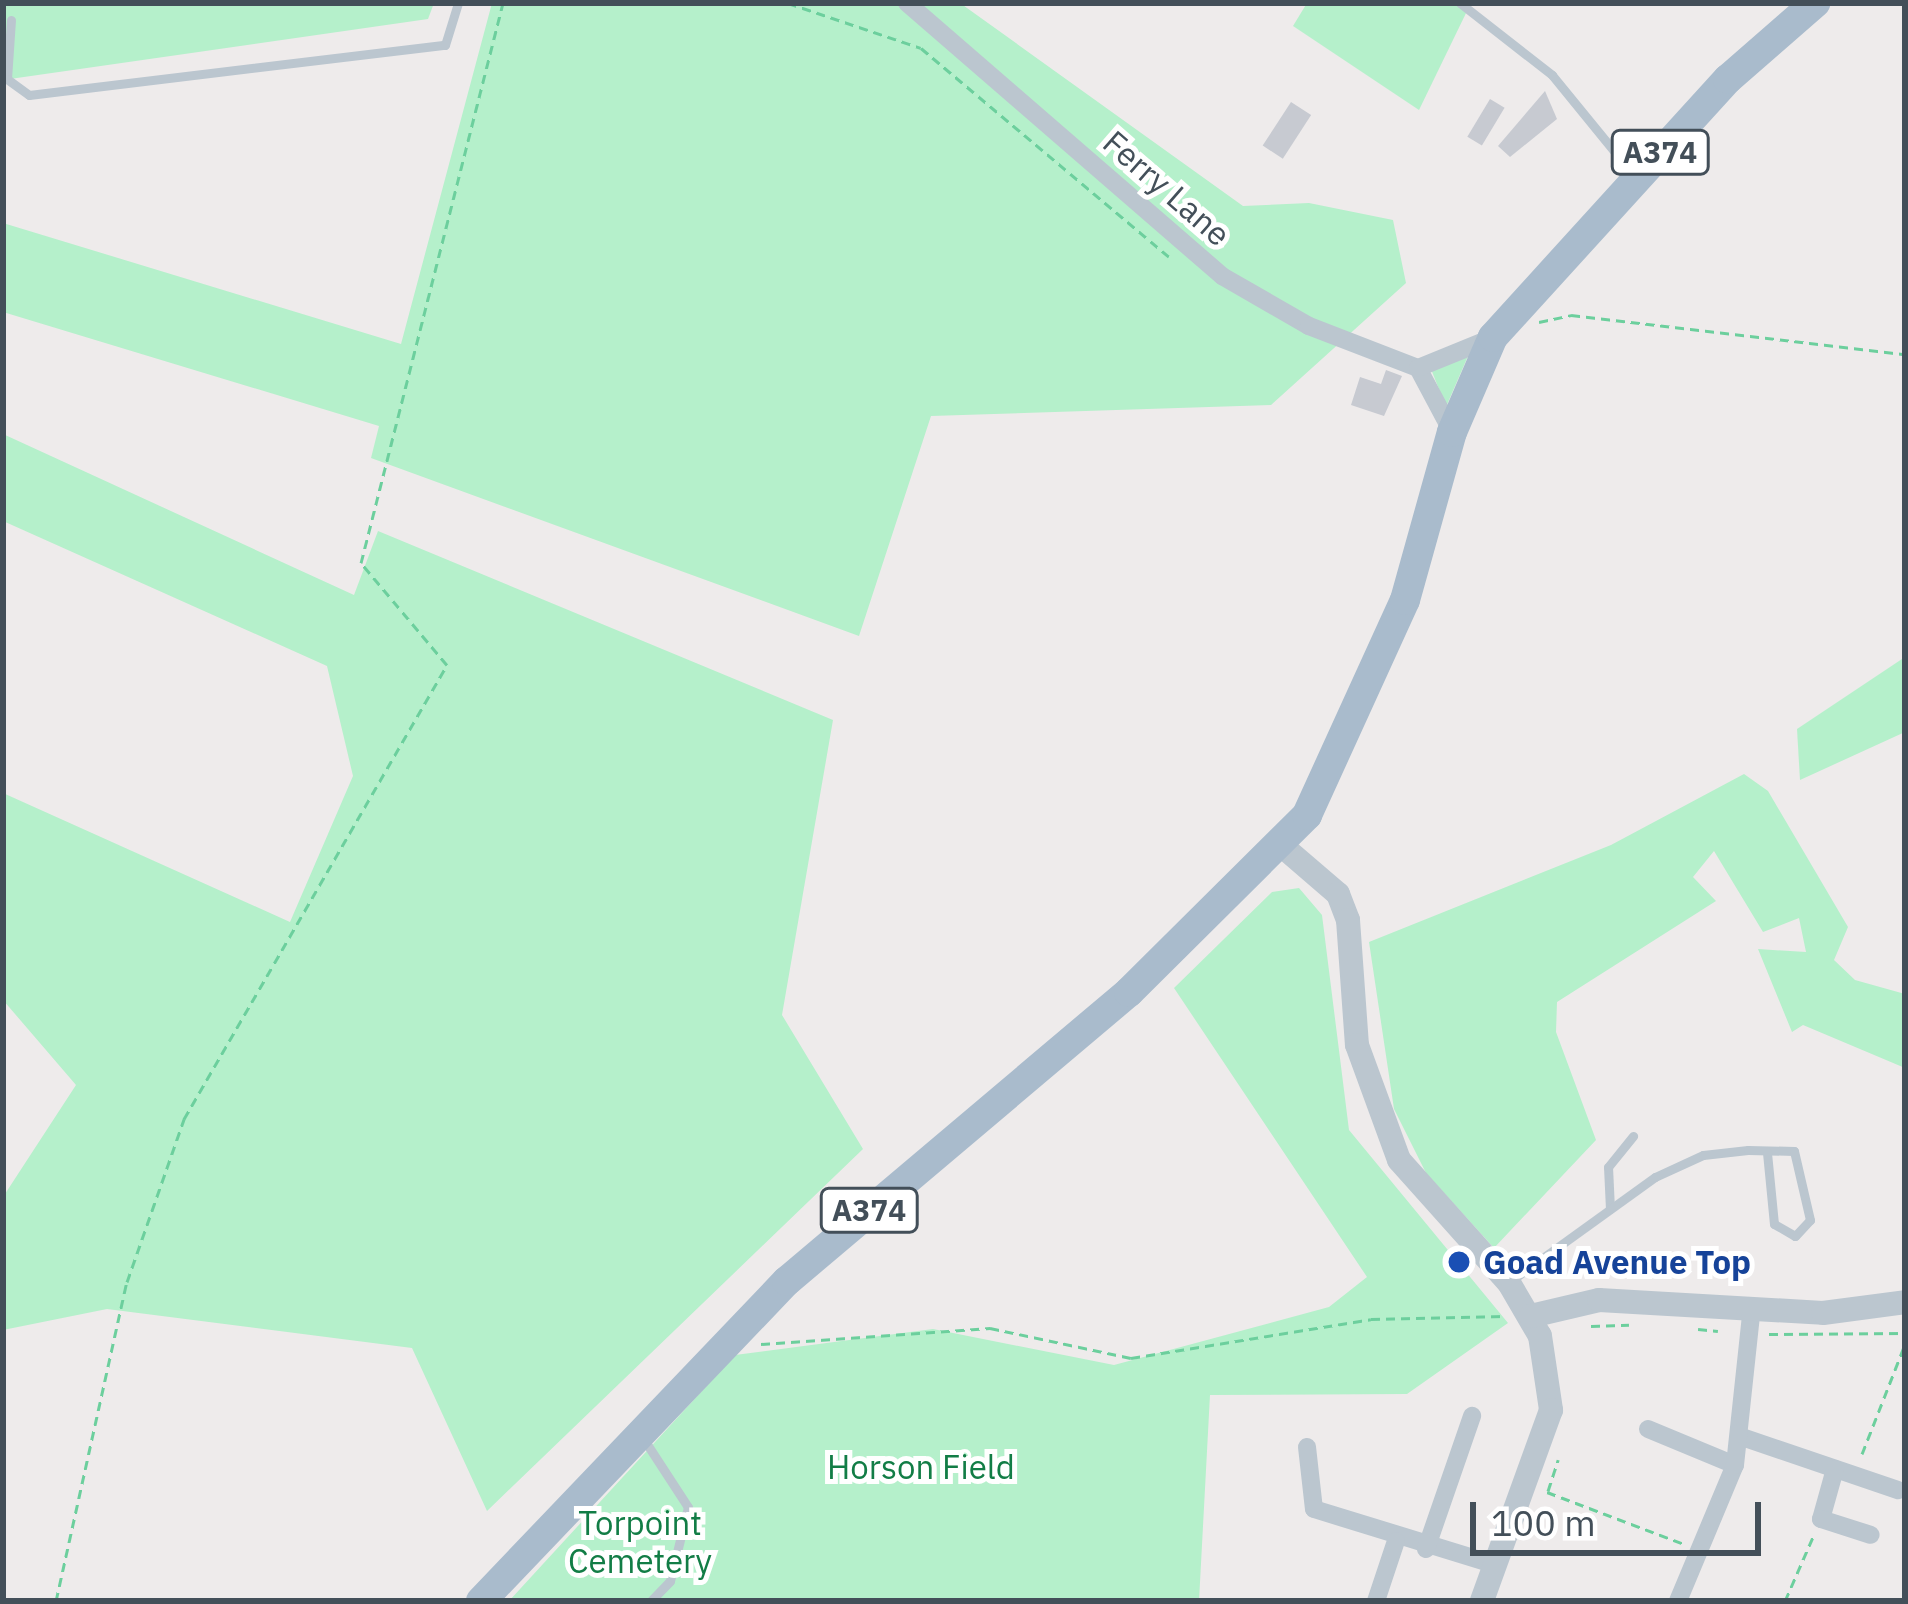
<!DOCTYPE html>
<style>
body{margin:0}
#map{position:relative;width:1908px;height:1604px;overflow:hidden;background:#eeebeb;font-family:"IBM Plex Sans",sans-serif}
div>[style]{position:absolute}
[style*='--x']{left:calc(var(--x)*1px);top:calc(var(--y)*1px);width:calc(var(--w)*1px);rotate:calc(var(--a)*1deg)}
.green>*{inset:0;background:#b5f0cb}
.building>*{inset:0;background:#c7cad1;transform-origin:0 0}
.path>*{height:3px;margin-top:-1.5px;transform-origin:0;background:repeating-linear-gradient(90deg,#6ccf9d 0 9px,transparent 0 15px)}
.service>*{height:9px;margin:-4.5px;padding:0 4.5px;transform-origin:4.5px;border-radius:4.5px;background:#bbc6cf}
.minor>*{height:18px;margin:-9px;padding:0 9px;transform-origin:9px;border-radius:9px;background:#bbc6cf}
.tertiary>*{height:24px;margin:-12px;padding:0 12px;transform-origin:12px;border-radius:12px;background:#bbc6cf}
.primary>*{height:30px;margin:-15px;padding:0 15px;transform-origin:15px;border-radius:15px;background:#a9bbcc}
.dots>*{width:33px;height:33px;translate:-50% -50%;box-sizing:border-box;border:6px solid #fff;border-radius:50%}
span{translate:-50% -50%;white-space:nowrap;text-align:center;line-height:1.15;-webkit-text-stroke:10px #fff;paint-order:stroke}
.shield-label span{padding:3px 9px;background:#fff;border:3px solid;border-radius:9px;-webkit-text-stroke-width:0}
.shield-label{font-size:30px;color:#434f59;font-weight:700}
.street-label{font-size:33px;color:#434f59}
.transit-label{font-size:33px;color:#164399;font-weight:700}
.left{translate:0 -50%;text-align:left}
.park-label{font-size:33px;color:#127d46}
.frame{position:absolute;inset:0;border:6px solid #434f59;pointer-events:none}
.scale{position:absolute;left:1470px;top:1502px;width:291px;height:54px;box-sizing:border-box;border:6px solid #434f59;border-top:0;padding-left:15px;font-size:36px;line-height:42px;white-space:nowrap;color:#434f59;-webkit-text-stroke:9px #fff;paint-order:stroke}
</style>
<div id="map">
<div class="green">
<div style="clip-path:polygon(3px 3px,434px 3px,428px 19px,3px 80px)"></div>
<div style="clip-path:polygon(492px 3px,960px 3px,1243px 206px,1309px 203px,1393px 220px,1406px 283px,1271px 405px,931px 416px,859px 636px,371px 458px,379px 426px,3px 312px,3px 223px,401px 344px)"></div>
<div style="clip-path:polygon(1307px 3px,1459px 3px,1468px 9px,1419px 110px,1293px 26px)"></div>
<div style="clip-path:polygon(1468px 356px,1446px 407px,1431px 369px)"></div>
<div style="clip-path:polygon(3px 434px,354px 595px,378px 531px,833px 720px,782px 1015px,863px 1149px,487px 1511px,412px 1348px,107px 1309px,3px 1330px,3px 1197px,76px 1085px,3px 1000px,3px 793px,290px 922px,353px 776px,327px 666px,3px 521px)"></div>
<div style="clip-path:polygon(1905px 657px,1905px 732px,1800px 780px,1797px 729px)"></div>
<div style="clip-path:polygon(1744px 774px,1768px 791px,1848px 927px,1834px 960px,1855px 980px,1905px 994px,1905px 1068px,1803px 1025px,1792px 1032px,1758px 949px,1806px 952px,1799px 918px,1763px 932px,1714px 851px,1693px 877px,1716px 901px,1557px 1002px,1556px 1032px,1596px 1140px,1494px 1248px,1426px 1173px,1394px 1109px,1369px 942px,1611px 845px)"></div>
<div style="clip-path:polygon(1299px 888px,1322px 915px,1349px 1130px,1508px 1323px,1407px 1394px,1210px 1395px,1199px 1601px,509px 1601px,735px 1355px,933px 1329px,1114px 1365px,1329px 1307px,1367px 1277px,1174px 988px,1272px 892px)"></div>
</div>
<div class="building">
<div style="clip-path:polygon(1545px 91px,1557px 119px,1510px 157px,1498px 146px)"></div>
<div style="left:1490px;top:99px;width:17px;height:44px;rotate:31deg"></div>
<div style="left:1291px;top:102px;width:24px;height:52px;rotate:33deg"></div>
<div style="clip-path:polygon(1386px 370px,1402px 376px,1384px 416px,1351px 405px,1360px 377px,1381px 384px)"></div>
</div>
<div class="path">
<div style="--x:788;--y:3;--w:140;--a:18.7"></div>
<div style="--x:921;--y:48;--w:324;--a:40.1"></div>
<div style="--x:1539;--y:322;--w:33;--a:-12"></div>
<div style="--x:1571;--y:315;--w:336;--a:6.7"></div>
<div style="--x:1591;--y:1326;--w:38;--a:-2"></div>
<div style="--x:1698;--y:1329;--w:20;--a:6"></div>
<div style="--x:1769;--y:1334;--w:136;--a:-0.4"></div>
<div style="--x:761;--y:1344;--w:230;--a:-4"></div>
<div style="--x:990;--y:1328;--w:144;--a:12"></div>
<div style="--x:1131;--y:1358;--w:243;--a:-9.2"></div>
<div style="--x:1371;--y:1319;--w:134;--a:-1.3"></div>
<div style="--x:1862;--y:1454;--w:118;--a:-68.6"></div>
<div style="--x:1548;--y:1491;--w:33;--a:-72"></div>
<div style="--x:1547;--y:1492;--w:147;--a:20.8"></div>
<div style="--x:56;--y:1601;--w:327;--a:-77.5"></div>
<div style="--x:127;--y:1282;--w:173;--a:-70.7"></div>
<div style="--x:184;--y:1119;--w:525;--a:-59.92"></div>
<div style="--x:447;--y:665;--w:133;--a:-130.1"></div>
<div style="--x:361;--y:563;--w:578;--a:-75.77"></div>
<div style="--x:1785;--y:1601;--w:70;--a:-66.4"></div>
</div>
<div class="service">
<div style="--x:1460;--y:3;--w:117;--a:38"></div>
<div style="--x:1552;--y:75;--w:127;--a:50.8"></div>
<div style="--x:11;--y:20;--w:59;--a:93.9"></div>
<div style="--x:7;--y:79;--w:27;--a:36"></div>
<div style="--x:29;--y:95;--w:419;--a:-6.9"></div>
<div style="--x:445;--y:45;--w:44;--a:-72.8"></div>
<div style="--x:1610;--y:1209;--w:42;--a:-92.7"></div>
<div style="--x:1608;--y:1167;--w:40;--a:-51"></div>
<div style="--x:1512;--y:1280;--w:176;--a:-35.8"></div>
<div style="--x:1655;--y:1177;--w:53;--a:-24.6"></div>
<div style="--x:1703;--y:1155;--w:45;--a:-6.3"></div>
<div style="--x:1748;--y:1150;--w:46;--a:1.2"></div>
<div style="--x:1794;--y:1151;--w:71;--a:76.9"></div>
<div style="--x:1810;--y:1220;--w:22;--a:133"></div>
<div style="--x:1795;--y:1236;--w:24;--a:-150"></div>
<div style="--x:1774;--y:1224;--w:72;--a:-95.6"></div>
<div style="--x:643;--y:1438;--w:82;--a:56.9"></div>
<div style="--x:688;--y:1507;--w:76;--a:103.7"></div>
<div style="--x:670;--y:1581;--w:28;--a:134"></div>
</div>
<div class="minor">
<div style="--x:907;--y:3;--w:417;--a:40.9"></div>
<div style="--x:1222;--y:276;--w:100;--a:29.9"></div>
<div style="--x:1309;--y:326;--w:117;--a:21.1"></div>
<div style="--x:1418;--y:368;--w:72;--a:62"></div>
<div style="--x:1418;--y:368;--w:80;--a:-22.1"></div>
<div style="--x:1648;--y:1429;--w:94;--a:22.5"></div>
<div style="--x:1739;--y:1436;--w:168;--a:18.8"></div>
<div style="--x:1307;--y:1447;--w:62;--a:83.6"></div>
<div style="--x:1314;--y:1509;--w:190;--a:17.1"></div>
<div style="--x:1835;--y:1469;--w:52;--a:105.6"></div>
<div style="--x:1821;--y:1519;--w:52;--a:17.7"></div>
<div style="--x:1426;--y:1549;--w:141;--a:-70.9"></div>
<div style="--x:1376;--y:1601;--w:63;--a:-71.6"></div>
<div style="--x:1678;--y:1601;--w:147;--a:-67.3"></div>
<div style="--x:1735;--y:1465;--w:159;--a:-83.9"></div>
</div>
<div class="tertiary">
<div style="--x:1281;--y:845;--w:75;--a:40.7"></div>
<div style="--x:1338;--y:894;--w:28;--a:69"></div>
<div style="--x:1348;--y:920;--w:125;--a:85.9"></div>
<div style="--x:1357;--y:1045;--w:122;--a:69.9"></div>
<div style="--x:1399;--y:1160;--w:165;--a:48.2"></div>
<div style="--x:1509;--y:1283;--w:61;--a:59.7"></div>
<div style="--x:1540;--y:1336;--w:75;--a:81.5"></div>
<div style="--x:1551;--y:1410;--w:203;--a:109.9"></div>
<div style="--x:1531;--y:1316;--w:70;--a:-13.2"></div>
<div style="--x:1599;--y:1300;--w:224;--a:3.3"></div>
<div style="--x:1823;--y:1313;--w:83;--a:-7.6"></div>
</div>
<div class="primary">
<div style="--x:481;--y:1601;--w:443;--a:-46.3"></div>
<div style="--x:787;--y:1281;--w:448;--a:-40.2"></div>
<div style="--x:1129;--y:992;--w:251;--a:-44.8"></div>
<div style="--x:1307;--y:815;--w:236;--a:-65.5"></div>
<div style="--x:1405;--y:600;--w:174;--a:-74.4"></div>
<div style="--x:1452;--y:432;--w:103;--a:-66.7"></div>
<div style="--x:1493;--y:337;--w:349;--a:-47.7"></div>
<div style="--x:1728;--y:79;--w:116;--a:-41.1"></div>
</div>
<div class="dots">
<div style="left:1459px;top:1262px;background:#1a4fb4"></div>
</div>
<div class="shield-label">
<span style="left:1660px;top:152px">A374</span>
<span style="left:869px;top:1210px">A374</span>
</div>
<div class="street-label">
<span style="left:1167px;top:188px;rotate:41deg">Ferry Lane</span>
</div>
<div class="transit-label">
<span class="left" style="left:1483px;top:1262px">Goad Avenue Top</span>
</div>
<div class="park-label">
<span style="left:921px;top:1467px">Horson Field</span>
<span style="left:640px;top:1542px">Torpoint<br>Cemetery</span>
</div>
<div class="frame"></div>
<div class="scale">100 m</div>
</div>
